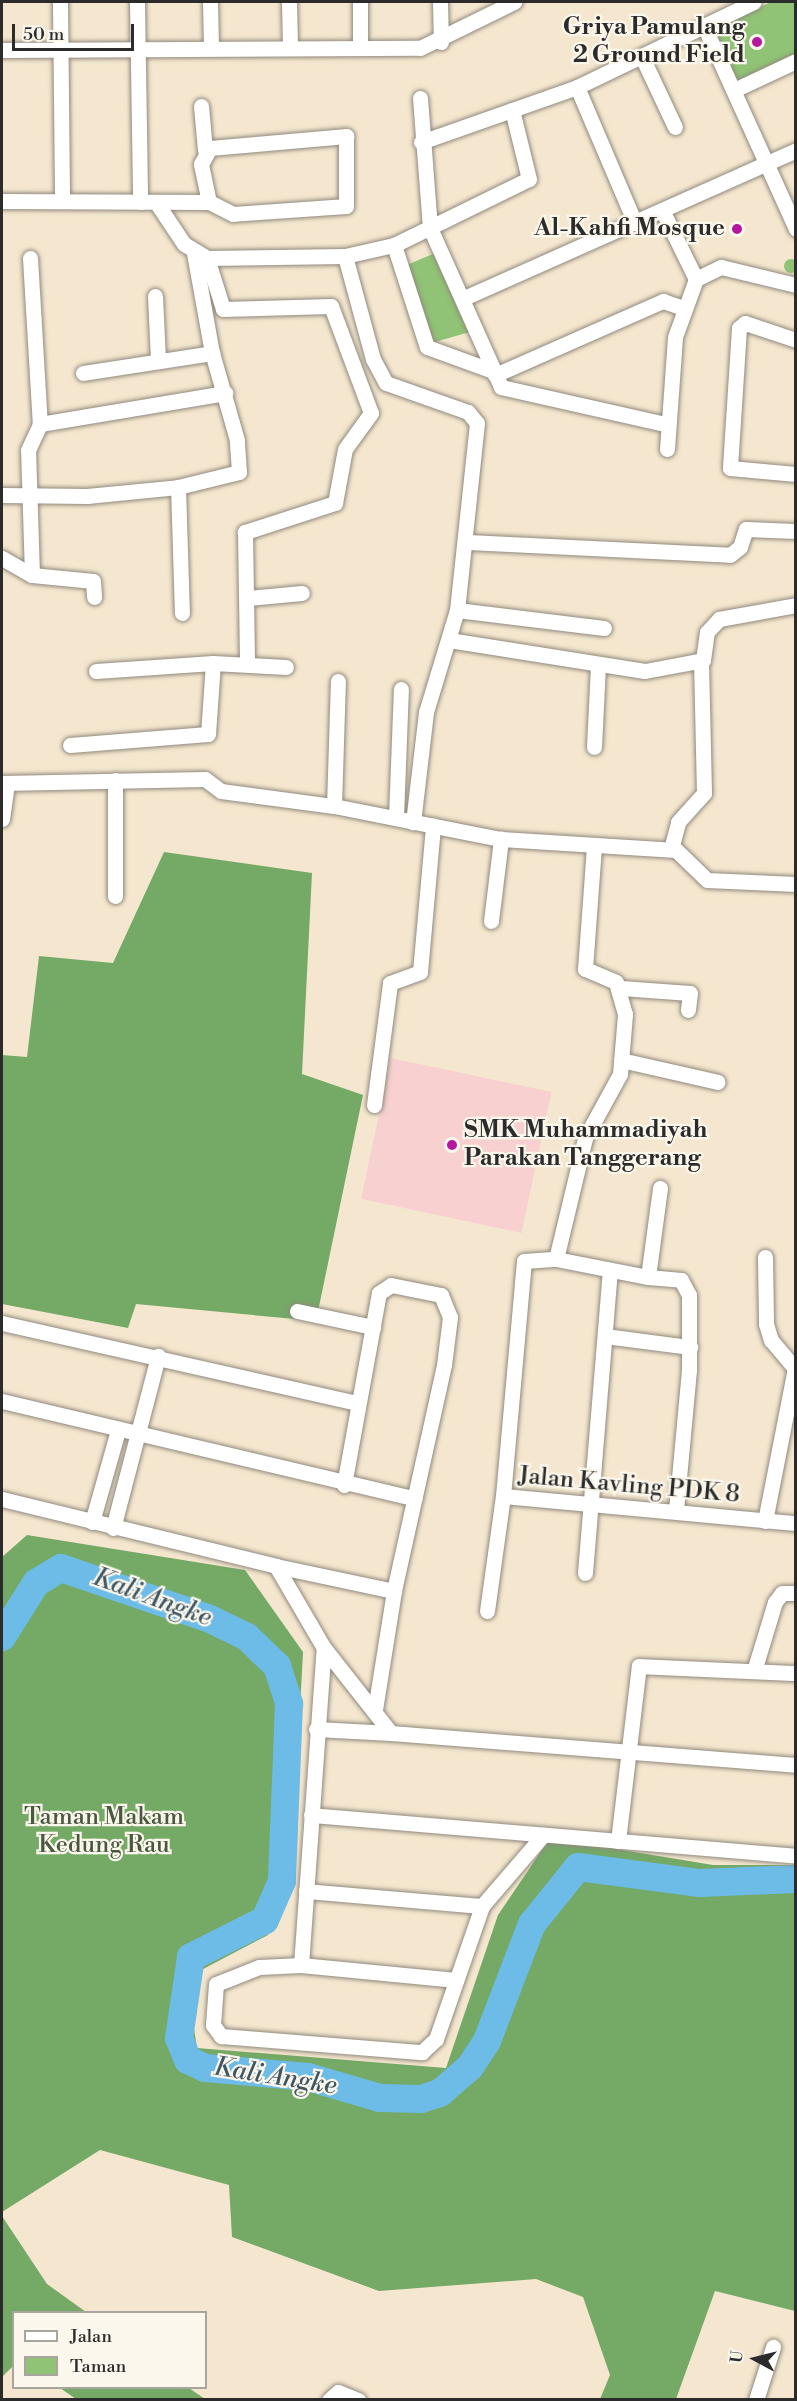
<!DOCTYPE html>
<style>
body{margin:0}
#map{position:relative;width:797px;height:2401px;overflow:hidden;background:#f5e7cf;font-family:"Libre Bodoni",serif}
div>[style]{position:absolute}
[style*='--x']{left:calc(var(--x)*1px);top:calc(var(--y)*1px);width:calc(var(--w)*1px);rotate:calc(var(--a)*1deg)}
.built>*{inset:0;background:#f7d0cf;transform-origin:0 0}
.green>*{inset:0;background:#90c375}
.round{border-radius:50%}
.forest>*{inset:0;background:#74a966}
.river>*{height:28px;margin:-14px;padding:0 14px;transform-origin:14px;border-radius:14px;background:#6dbce7}
.roads{filter:drop-shadow(0 0 2px #90897d) drop-shadow(0 0 2px #90897d)}
.street>*{height:15px;margin:-7.5px;padding:0 7.5px;transform-origin:7.5px;border-radius:7.5px;background:#fff}
.dots>*{width:16px;height:16px;translate:-50% -50%;box-sizing:border-box;border:3px solid #fbf7ec;border-radius:50%}
span{translate:-50% -50%;white-space:nowrap;text-align:center;line-height:1.15;-webkit-text-stroke:4.5px #fbf7ec;paint-order:stroke}
.poi-label{font-size:24px;color:#2b2b2b;font-weight:700}
.right{translate:-100% -50%;text-align:right}
.left{translate:0 -50%;text-align:left}
.street-label{font-size:24px;color:#2b2b2b}
.park-label{font-size:24px;color:#495941}
.water-label{font-size:26px;color:#3f5663;font-style:italic}
.frame{position:absolute;inset:0;border:3px solid #2b2b2b;pointer-events:none}
.legend{position:absolute;left:12px;top:2311px;width:195px;height:78px;box-sizing:border-box;background:#fbf7ec;border:2px solid #a8a59f;margin:0;padding:8px 10px;list-style:none;font-size:18px;color:#2b2b2b}
.legend li{display:flex;align-items:center;gap:12px;height:30px}
.legend b{width:30px;border:2px solid #a8a59f}
.north{position:absolute;left:725px;top:2329px;width:60px;height:60px;-webkit-text-stroke:4px #fbf7ec;paint-order:stroke;rotate:277deg;font-size:16px;font-weight:700;line-height:24px;text-align:center;color:#2b2b2b}
.north::after{content:'';display:block;margin:auto;width:21px;height:27px;background:#2b2b2b;clip-path:polygon(50% 0,100% 100%,50% 72%,0 100%)}
.scale{position:absolute;left:12px;top:24px;width:122px;height:27px;box-sizing:border-box;border:3px solid #2b2b2b;border-top:0;padding-left:8px;font-size:18px;line-height:21px;white-space:nowrap;color:#2b2b2b;-webkit-text-stroke:4px #fbf7ec;paint-order:stroke}
</style>
<div id="map">
<div class="built">
<div style="left:391px;top:1058px;width:164px;height:144px;rotate:12deg"></div>
</div>
<div class="green">
<div style="clip-path:polygon(771px 2px,795px 2px,795px 55px,737px 83px,712px 28px)"></div>
<div style="clip-path:polygon(435px 253px,470px 332px,431px 343px,407px 265px)"></div>
<div class="round" style="left:784px;top:259px;width:14px;height:14px"></div>
</div>
<div class="forest">
<div style="clip-path:polygon(164px 852px,312px 873px,302px 1074px,363px 1095px,316px 1321px,136px 1304px,128px 1328px,2px 1304px,2px 1055px,27px 1057px,39px 956px,113px 963px)"></div>
<div style="clip-path:polygon(27px 1535px,245px 1570px,303px 1652px,291px 1879px,268px 1935px,186px 1978px,197px 2048px,446px 2068px,498px 1915px,550px 1838px,713px 1865px,795px 1865px,795px 2311px,715px 2291px,676px 2399px,600px 2399px,610px 2375px,583px 2297px,536px 2279px,379px 2291px,232px 2237px,229px 2185px,100px 2150px,2px 2212px,2px 1557px)"></div>
<div style="clip-path:polygon(2px 2216px,47px 2284px,86px 2312px,14px 2312px,13px 2366px,2px 2377px)"></div>
<div style="clip-path:polygon(60px 2388px,189px 2388px,205px 2399px,76px 2399px)"></div>
</div>
<div class="river">
<div style="--x:2;--y:1637;--w:64;--a:-57.8"></div>
<div style="--x:36;--y:1583;--w:29;--a:-31"></div>
<div style="--x:61;--y:1568;--w:157;--a:18.9"></div>
<div style="--x:210;--y:1619;--w:41;--a:25.9"></div>
<div style="--x:247;--y:1637;--w:42;--a:44"></div>
<div style="--x:277;--y:1666;--w:40;--a:72"></div>
<div style="--x:289;--y:1704;--w:177;--a:92.3"></div>
<div style="--x:282;--y:1881;--w:43;--a:113.6"></div>
<div style="--x:265;--y:1920;--w:83;--a:153.4"></div>
<div style="--x:191;--y:1957;--w:82;--a:98.4"></div>
<div style="--x:179;--y:2038;--w:24;--a:68"></div>
<div style="--x:188;--y:2060;--w:19;--a:25"></div>
<div style="--x:205;--y:2068;--w:103;--a:5"></div>
<div style="--x:308;--y:2077;--w:75;--a:16.3"></div>
<div style="--x:380;--y:2098;--w:41;--a:1.4"></div>
<div style="--x:421;--y:2099;--w:20;--a:-18"></div>
<div style="--x:440;--y:2093;--w:40;--a:-41"></div>
<div style="--x:470;--y:2067;--w:31;--a:-57"></div>
<div style="--x:487;--y:2041;--w:125;--a:-69"></div>
<div style="--x:532;--y:1924;--w:73;--a:-51.1"></div>
<div style="--x:578;--y:1867;--w:123;--a:7.5"></div>
<div style="--x:700;--y:1883;--w:96;--a:-2.4"></div>
</div>
<div class="roads">
<div class="street">
<div style="--x:60;--y:2;--w:199;--a:89.4"></div>
<div style="--x:137;--y:2;--w:200;--a:89.1"></div>
<div style="--x:210;--y:2;--w:45;--a:88.7"></div>
<div style="--x:289;--y:2;--w:44;--a:88.7"></div>
<div style="--x:440;--y:2;--w:40;--a:88.6"></div>
<div style="--x:704;--y:26;--w:223;--a:65.6"></div>
<div style="--x:360;--y:47;--w:45;--a:-90"></div>
<div style="--x:2;--y:50;--w:418;--a:-0.3"></div>
<div style="--x:420;--y:48;--w:105;--a:-26.1"></div>
<div style="--x:643;--y:59;--w:75;--a:64.8"></div>
<div style="--x:577;--y:87;--w:148;--a:66.9"></div>
<div style="--x:734;--y:90;--w:68;--a:-25.1"></div>
<div style="--x:420;--y:98;--w:130;--a:85.6"></div>
<div style="--x:430;--y:228;--w:174;--a:65.9"></div>
<div style="--x:501;--y:387;--w:168;--a:12.7"></div>
<div style="--x:201;--y:106;--w:44;--a:84.8"></div>
<div style="--x:346;--y:136;--w:70;--a:90"></div>
<div style="--x:346;--y:206;--w:113;--a:176"></div>
<div style="--x:233;--y:214;--w:27;--a:-153"></div>
<div style="--x:209;--y:202;--w:39;--a:-102"></div>
<div style="--x:201;--y:164;--w:18;--a:-61"></div>
<div style="--x:210;--y:148;--w:137;--a:-5"></div>
<div style="--x:421;--y:142;--w:165;--a:-19.4"></div>
<div style="--x:577;--y:87;--w:196;--a:-25.7"></div>
<div style="--x:2;--y:201;--w:207;--a:0.3"></div>
<div style="--x:156;--y:202;--w:50;--a:56.3"></div>
<div style="--x:184;--y:244;--w:27;--a:31"></div>
<div style="--x:207;--y:258;--w:138;--a:-0.8"></div>
<div style="--x:345;--y:256;--w:50;--a:-12.7"></div>
<div style="--x:394;--y:245;--w:150;--a:-26.1"></div>
<div style="--x:529;--y:179;--w:71;--a:-103.8"></div>
<div style="--x:662;--y:210;--w:77;--a:63.8"></div>
<div style="--x:394;--y:245;--w:107;--a:72.1"></div>
<div style="--x:427;--y:347;--w:70;--a:20"></div>
<div style="--x:345;--y:256;--w:107;--a:74.8"></div>
<div style="--x:373;--y:359;--w:27;--a:62"></div>
<div style="--x:386;--y:383;--w:87;--a:19.5"></div>
<div style="--x:468;--y:412;--w:14;--a:51"></div>
<div style="--x:477;--y:423;--w:188;--a:96.1"></div>
<div style="--x:457;--y:610;--w:107;--a:106.9"></div>
<div style="--x:426;--y:712;--w:111;--a:96.7"></div>
<div style="--x:30;--y:258;--w:166;--a:86.6"></div>
<div style="--x:207;--y:258;--w:53;--a:72.6"></div>
<div style="--x:223;--y:309;--w:108;--a:-1.6"></div>
<div style="--x:331;--y:306;--w:114;--a:69.5"></div>
<div style="--x:371;--y:413;--w:44;--a:125.8"></div>
<div style="--x:345;--y:449;--w:55;--a:100.5"></div>
<div style="--x:335;--y:503;--w:95;--a:162.1"></div>
<div style="--x:245;--y:532;--w:132;--a:89.1"></div>
<div style="--x:155;--y:296;--w:63;--a:87.3"></div>
<div style="--x:464;--y:298;--w:363;--a:-24"></div>
<div style="--x:796;--y:340;--w:54;--a:-161.6"></div>
<div style="--x:745;--y:323;--w:8;--a:140"></div>
<div style="--x:739;--y:328;--w:140;--a:93.7"></div>
<div style="--x:730;--y:468;--w:66;--a:5.2"></div>
<div style="--x:83;--y:373;--w:131;--a:-8.8"></div>
<div style="--x:495;--y:375;--w:184;--a:-23.8"></div>
<div style="--x:663;--y:301;--w:21;--a:19"></div>
<div style="--x:667;--y:449;--w:112;--a:-85.9"></div>
<div style="--x:675;--y:337;--w:62;--a:-70.1"></div>
<div style="--x:696;--y:279;--w:28;--a:-26"></div>
<div style="--x:721;--y:267;--w:77;--a:13.5"></div>
<div style="--x:178;--y:487;--w:126;--a:88.2"></div>
<div style="--x:2;--y:495;--w:85;--a:0.7"></div>
<div style="--x:87;--y:496;--w:91;--a:-5.6"></div>
<div style="--x:178;--y:487;--w:63;--a:-13.8"></div>
<div style="--x:239;--y:472;--w:32;--a:-94"></div>
<div style="--x:237;--y:440;--w:91;--a:-106"></div>
<div style="--x:212;--y:353;--w:102;--a:-100.2"></div>
<div style="--x:468;--y:542;--w:262;--a:2.8"></div>
<div style="--x:730;--y:555;--w:13;--a:-39"></div>
<div style="--x:740;--y:547;--w:19;--a:-72"></div>
<div style="--x:746;--y:529;--w:50;--a:2.3"></div>
<div style="--x:2;--y:558;--w:34;--a:30"></div>
<div style="--x:32;--y:575;--w:61;--a:5.6"></div>
<div style="--x:93;--y:581;--w:16;--a:86"></div>
<div style="--x:32;--y:575;--w:125;--a:-91.8"></div>
<div style="--x:28;--y:450;--w:29;--a:-65"></div>
<div style="--x:40;--y:424;--w:188;--a:-9.5"></div>
<div style="--x:248;--y:598;--w:54;--a:-5.3"></div>
<div style="--x:457;--y:610;--w:148;--a:7"></div>
<div style="--x:449;--y:640;--w:198;--a:9"></div>
<div style="--x:645;--y:671;--w:59;--a:-10.7"></div>
<div style="--x:703;--y:660;--w:28;--a:-82"></div>
<div style="--x:707;--y:632;--w:18;--a:-47"></div>
<div style="--x:719;--y:619;--w:78;--a:-10.3"></div>
<div style="--x:96;--y:671;--w:117;--a:-3.9"></div>
<div style="--x:213;--y:663;--w:73;--a:3.1"></div>
<div style="--x:70;--y:745;--w:138;--a:-4.6"></div>
<div style="--x:208;--y:734;--w:71;--a:-86"></div>
<div style="--x:594;--y:747;--w:82;--a:-87.2"></div>
<div style="--x:115;--y:780;--w:116;--a:90"></div>
<div style="--x:2;--y:783;--w:203;--a:-1.1"></div>
<div style="--x:205;--y:779;--w:20;--a:37"></div>
<div style="--x:221;--y:791;--w:114;--a:7.6"></div>
<div style="--x:334;--y:806;--w:170;--a:11.2"></div>
<div style="--x:501;--y:839;--w:175;--a:3.6"></div>
<div style="--x:676;--y:850;--w:43;--a:44.1"></div>
<div style="--x:707;--y:880;--w:89;--a:2.6"></div>
<div style="--x:334;--y:806;--w:125;--a:-88.2"></div>
<div style="--x:396;--y:817;--w:128;--a:-87.8"></div>
<div style="--x:2;--y:819;--w:35;--a:-82"></div>
<div style="--x:671;--y:849;--w:28;--a:-75"></div>
<div style="--x:678;--y:822;--w:39;--a:-48"></div>
<div style="--x:704;--y:793;--w:132;--a:-91.3"></div>
<div style="--x:491;--y:921;--w:83;--a:-83"></div>
<div style="--x:621;--y:988;--w:69;--a:4.1"></div>
<div style="--x:690;--y:993;--w:17;--a:97"></div>
<div style="--x:621;--y:1060;--w:99;--a:12.8"></div>
<div style="--x:374;--y:1105;--w:123;--a:-82.5"></div>
<div style="--x:390;--y:983;--w:32;--a:-20"></div>
<div style="--x:420;--y:972;--w:147;--a:-84.9"></div>
<div style="--x:765;--y:1257;--w:67;--a:89.1"></div>
<div style="--x:766;--y:1324;--w:17;--a:73"></div>
<div style="--x:771;--y:1340;--w:34;--a:50"></div>
<div style="--x:556;--y:1259;--w:124;--a:-76.5"></div>
<div style="--x:585;--y:1138;--w:73;--a:-61.3"></div>
<div style="--x:620;--y:1074;--w:60;--a:-85.2"></div>
<div style="--x:625;--y:1014;--w:33;--a:-106"></div>
<div style="--x:616;--y:982;--w:34;--a:-157"></div>
<div style="--x:585;--y:969;--w:124;--a:-85.8"></div>
<div style="--x:648;--y:1277;--w:33;--a:5"></div>
<div style="--x:681;--y:1280;--w:17;--a:62"></div>
<div style="--x:689;--y:1295;--w:75;--a:90"></div>
<div style="--x:689;--y:1370;--w:142;--a:95.3"></div>
<div style="--x:297;--y:1311;--w:78;--a:11.9"></div>
<div style="--x:2;--y:1323;--w:365;--a:12.7"></div>
<div style="--x:605;--y:1336;--w:86;--a:7.4"></div>
<div style="--x:2;--y:1401;--w:424;--a:13.3"></div>
<div style="--x:344;--y:1485;--w:195;--a:-79.7"></div>
<div style="--x:379;--y:1293;--w:14;--a:-34"></div>
<div style="--x:391;--y:1285;--w:51;--a:11.3"></div>
<div style="--x:441;--y:1295;--w:24;--a:68"></div>
<div style="--x:450;--y:1317;--w:48;--a:97.1"></div>
<div style="--x:444;--y:1365;--w:231;--a:102.5"></div>
<div style="--x:394;--y:1591;--w:120;--a:99.1"></div>
<div style="--x:503;--y:1496;--w:236;--a:-84.9"></div>
<div style="--x:524;--y:1261;--w:32;--a:-4"></div>
<div style="--x:556;--y:1259;--w:94;--a:11.1"></div>
<div style="--x:648;--y:1277;--w:90;--a:-82.3"></div>
<div style="--x:2;--y:1499;--w:282;--a:13.7"></div>
<div style="--x:276;--y:1566;--w:95;--a:59.7"></div>
<div style="--x:324;--y:1648;--w:108;--a:51.8"></div>
<div style="--x:391;--y:1733;--w:406;--a:4.5"></div>
<div style="--x:765;--y:1521;--w:161;--a:-78.9"></div>
<div style="--x:92;--y:1522;--w:96;--a:-74.2"></div>
<div style="--x:113;--y:1528;--w:178;--a:-75.3"></div>
<div style="--x:276;--y:1566;--w:121;--a:12"></div>
<div style="--x:585;--y:1573;--w:302;--a:-85.3"></div>
<div style="--x:487;--y:1611;--w:116;--a:-82.1"></div>
<div style="--x:503;--y:1496;--w:294;--a:5.3"></div>
<div style="--x:754;--y:1671;--w:72;--a:-73.1"></div>
<div style="--x:775;--y:1602;--w:11;--a:-52"></div>
<div style="--x:782;--y:1593;--w:14;--a:0"></div>
<div style="--x:316;--y:1729;--w:75;--a:3.1"></div>
<div style="--x:311;--y:1815;--w:487;--a:4.8"></div>
<div style="--x:618;--y:1841;--w:176;--a:-83.2"></div>
<div style="--x:639;--y:1666;--w:157;--a:2.6"></div>
<div style="--x:306;--y:1891;--w:177;--a:4.9"></div>
<div style="--x:301;--y:1965;--w:318;--a:-85.9"></div>
<div style="--x:456;--y:1980;--w:156;--a:-174.5"></div>
<div style="--x:301;--y:1965;--w:42;--a:177.3"></div>
<div style="--x:259;--y:1967;--w:46;--a:158.4"></div>
<div style="--x:216;--y:1984;--w:41;--a:94.2"></div>
<div style="--x:213;--y:2025;--w:14;--a:54"></div>
<div style="--x:221;--y:2036;--w:202;--a:4.6"></div>
<div style="--x:422;--y:2052;--w:19;--a:-43"></div>
<div style="--x:436;--y:2039;--w:141;--a:-70.9"></div>
<div style="--x:482;--y:1906;--w:94;--a:-49.3"></div>
<div style="--x:329;--y:2400;--w:12;--a:-42"></div>
<div style="--x:338;--y:2392;--w:22;--a:22"></div>
<div style="--x:756;--y:2400;--w:56;--a:-72.2"></div>
</div>
</div>
<div class="dots">
<div style="left:757px;top:42px;background:#b5179e"></div>
<div style="left:737px;top:229px;background:#b5179e"></div>
<div style="left:452px;top:1145px;background:#b5179e"></div>
</div>
<div class="poi-label">
<span class="right" style="left:745px;top:42px">Griya Pamulang<br>2 Ground Field</span>
<span class="right" style="left:725px;top:229px">Al-Kahfi Mosque</span>
<span class="left" style="left:464px;top:1145px">SMK Muhammadiyah<br>Parakan Tanggerang</span>
</div>
<div class="street-label">
<span style="left:629px;top:1486px;rotate:5deg">Jalan Kavling PDK 8</span>
</div>
<div class="park-label">
<span style="left:104px;top:1832px">Taman Makam<br>Kedung Rau</span>
</div>
<div class="water-label">
<span style="left:152px;top:1598px;rotate:20deg">Kali Angke</span>
<span style="left:275px;top:2077px;rotate:9deg">Kali Angke</span>
</div>
<div class="frame"></div>
<ul class="legend">
<li><b style="height:8px;background:#fff"></b>Jalan</li>
<li><b style="height:16px;background:#90c375"></b>Taman</li>
</ul>
<div class="north">U</div>
<div class="scale">50 m</div>
</div>
